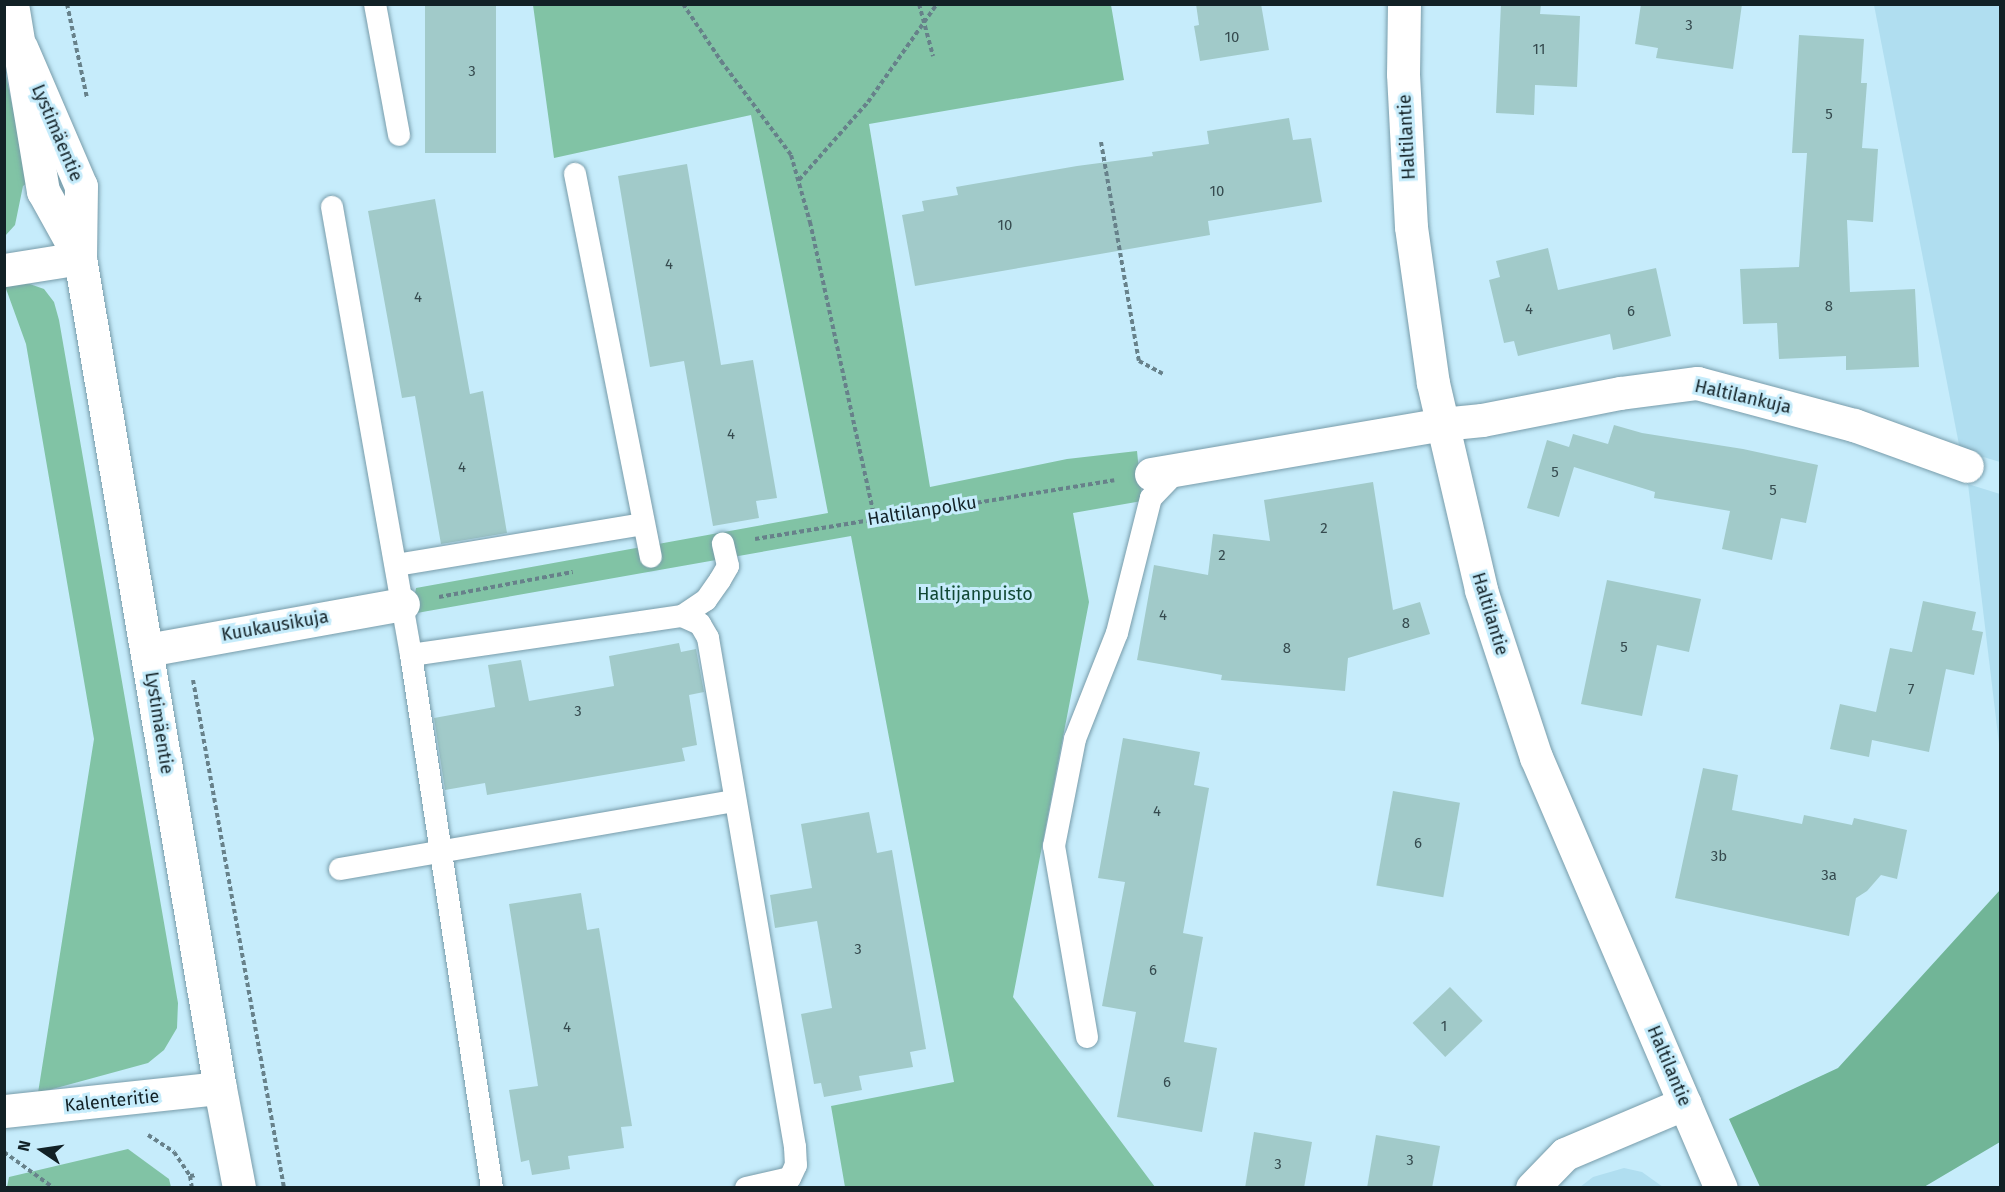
<!DOCTYPE html>
<meta charset="utf-8">
<style>
body{margin:0}
#map{position:relative;width:2005px;height:1192px;overflow:hidden;background:#c6ecfb;font-family:"Fira Sans",sans-serif}
div>[style]{position:absolute}
[style*='--x']{left:calc(var(--x)*1px);top:calc(var(--y)*1px);width:calc(var(--w)*1px);rotate:calc(var(--a)*1deg)}
.built>*{inset:0;background:#b0def0}
.green>*{inset:0;background:#81c3a5}
.forest>*{inset:0;background:#71b597}
.building>*{inset:0;background:#a1cac9;transform-origin:0 0}
.path>*{height:4px;margin-top:-2px;transform-origin:0;background:repeating-linear-gradient(90deg,#67818a 0 4.5px,transparent 0 7.5px)}
.roads{filter:drop-shadow(0 0 2px #789caa) drop-shadow(0 0 2px #789caa)}
.lane>*{height:22px;margin:-11px;padding:0 11px;transform-origin:11px;border-radius:11px;background:#fff}
.street>*{height:33px;margin:-16.5px;padding:0 16.5px;transform-origin:16.5px;border-radius:16.5px;background:#fff}
.secondary>*{height:33px;margin:-16.5px;padding:0 16.5px;transform-origin:16.5px;border-radius:16.5px;background:#fff}
span{translate:-50% -50%;white-space:nowrap;text-align:center;line-height:1.15;-webkit-text-stroke:6px #c6ecfb;paint-order:stroke}
.number-label{font-size:15px;color:#364b4f}
.number-label span{-webkit-text-stroke-width:0}
.street-label{font-size:18px;color:#122126}
.park-label{font-size:18px;color:#114834}
.frame{position:absolute;inset:0;border:6px solid #122126;pointer-events:none}
.north{position:absolute;left:12px;top:1120px;width:60px;height:60px;-webkit-text-stroke:4px #c6ecfb;paint-order:stroke;rotate:283deg;font-size:16px;font-weight:700;line-height:24px;text-align:center;color:#122126}
.north::after{content:'';display:block;margin:auto;width:21px;height:27px;background:#122126;clip-path:polygon(50% 0,100% 100%,50% 72%,0 100%)}
</style>
<div id="map">
<div class="built">
<div style="clip-path:polygon(1874px 5px,2000px 5px,2000px 462px,1960px 450px)"></div>
<div style="clip-path:polygon(1968px 484px,2000px 494px,2000px 752px)"></div>
<div style="clip-path:polygon(1624px 1168px,1642px 1172px,1663px 1187px,1580px 1187px,1593px 1177px)"></div>
</div>
<div class="green">
<div style="clip-path:polygon(533px 5px,1111px 5px,1124px 80px,869px 124px,930px 487px,1067px 459px,1137px 451px,1142px 501px,1073px 513px,1089px 602px,1013px 997px,1155px 1187px,845px 1187px,831px 1106px,954px 1082px,851px 536px,411px 614px,416px 588px,828px 513px,751px 115px,554px 158px)"></div>
<div style="clip-path:polygon(4px 67px,29px 182px,23px 186px,15px 225px,5px 236px)"></div>
<div style="clip-path:polygon(24px 282px,44px 289px,54px 302px,59px 320px,178px 1003px,177px 1028px,164px 1050px,148px 1063px,38px 1093px,94px 739px,26px 344px,5px 286px)"></div>
<div style="clip-path:polygon(128px 1149px,169px 1179px,171px 1187px,7px 1187px,9px 1177px)"></div>
</div>
<div class="forest">
<div style="clip-path:polygon(2000px 890px,2000px 1142px,1924px 1187px,1760px 1187px,1729px 1119px,1838px 1068px)"></div>
</div>
<div class="building">
<div style="left:425px;top:4px;width:71px;height:149px"></div>
<div style="clip-path:polygon(1196px 4px,1261px 4px,1269px 50px,1200px 61px,1194px 26px,1199px 25px)"></div>
<div style="clip-path:polygon(1501px 4px,1541px 4px,1540px 14px,1580px 16px,1577px 87px,1535px 85px,1534px 115px,1496px 113px)"></div>
<div style="clip-path:polygon(1641px 4px,1742px 4px,1733px 69px,1656px 58px,1658px 48px,1635px 44px)"></div>
<div style="clip-path:polygon(1799px 35px,1864px 39px,1861px 83px,1867px 83px,1862px 148px,1878px 149px,1873px 222px,1847px 220px,1850px 292px,1915px 289px,1919px 367px,1846px 370px,1846px 356px,1779px 359px,1777px 323px,1743px 324px,1740px 269px,1799px 267px,1807px 153px,1792px 153px)"></div>
<div style="clip-path:polygon(1289px 118px,1293px 140px,1311px 138px,1322px 202px,1208px 221px,1210px 235px,915px 286px,902px 215px,924px 211px,922px 201px,958px 195px,956px 187px,1077px 166px,1153px 156px,1152px 152px,1209px 144px,1207px 131px)"></div>
<div style="clip-path:polygon(687px 164px,721px 365px,753px 360px,777px 498px,756px 501px,759px 518px,713px 526px,684px 361px,650px 367px,618px 176px)"></div>
<div style="clip-path:polygon(435px 199px,470px 394px,483px 391px,507px 533px,441px 544px,415px 396px,402px 398px,368px 211px)"></div>
<div style="clip-path:polygon(1548px 248px,1558px 290px,1656px 268px,1671px 336px,1613px 350px,1610px 334px,1518px 356px,1514px 341px,1504px 343px,1489px 280px,1500px 277px,1496px 261px)"></div>
<div style="clip-path:polygon(1614px 425px,1642px 433px,1743px 449px,1818px 465px,1806px 523px,1781px 518px,1772px 560px,1722px 549px,1730px 511px,1654px 498px,1655px 492px,1574px 467px,1559px 517px,1527px 508px,1547px 440px,1569px 447px,1573px 434px,1608px 444px)"></div>
<div style="clip-path:polygon(1373px 482px,1393px 610px,1420px 602px,1430px 634px,1348px 658px,1345px 691px,1221px 680px,1222px 675px,1137px 660px,1154px 565px,1208px 575px,1213px 534px,1270px 541px,1264px 500px)"></div>
<div style="clip-path:polygon(1607px 580px,1701px 599px,1689px 652px,1657px 645px,1642px 716px,1581px 704px)"></div>
<div style="clip-path:polygon(1923px 601px,1976px 612px,1972px 630px,1983px 632px,1974px 675px,1946px 669px,1929px 752px,1872px 740px,1869px 757px,1830px 749px,1840px 704px,1876px 712px,1890px 648px,1912px 652px)"></div>
<div style="clip-path:polygon(679px 643px,681px 652px,696px 649px,704px 692px,689px 695px,697px 745px,682px 748px,685px 761px,487px 795px,485px 783px,445px 790px,434px 718px,495px 707px,488px 665px,521px 660px,529px 701px,614px 686px,609px 656px)"></div>
<div style="clip-path:polygon(1123px 738px,1200px 752px,1194px 785px,1209px 788px,1183px 933px,1203px 937px,1184px 1042px,1217px 1048px,1202px 1132px,1117px 1117px,1136px 1012px,1102px 1006px,1125px 882px,1098px 878px)"></div>
<div style="clip-path:polygon(1703px 768px,1738px 775px,1732px 810px,1802px 824px,1804px 815px,1852px 825px,1854px 818px,1907px 830px,1897px 879px,1881px 875px,1867px 891px,1856px 898px,1849px 936px,1675px 898px)"></div>
<div style="left:1393px;top:791px;width:68px;height:96px;rotate:10deg"></div>
<div style="clip-path:polygon(869px 812px,877px 853px,892px 850px,926px 1049px,910px 1052px,913px 1067px,859px 1076px,862px 1090px,824px 1097px,821px 1083px,814px 1084px,801px 1014px,832px 1008px,817px 921px,775px 928px,770px 895px,812px 888px,801px 824px)"></div>
<div style="clip-path:polygon(581px 893px,587px 930px,599px 928px,632px 1126px,621px 1127px,624px 1148px,568px 1156px,570px 1169px,532px 1175px,529px 1160px,521px 1162px,509px 1090px,538px 1086px,509px 904px)"></div>
<div style="left:1450px;top:987px;width:47px;height:52px;rotate:46deg"></div>
<div style="clip-path:polygon(1254px 1132px,1312px 1142px,1304px 1188px,1245px 1188px)"></div>
<div style="clip-path:polygon(1376px 1135px,1440px 1146px,1432px 1188px,1367px 1188px)"></div>
</div>
<div class="path">
<div style="--x:67;--y:4;--w:96;--a:78"></div>
<div style="--x:683;--y:4;--w:69;--a:56.3"></div>
<div style="--x:721;--y:61;--w:117;--a:53.3"></div>
<div style="--x:791;--y:155;--w:70;--a:74.2"></div>
<div style="--x:810;--y:222;--w:304;--a:77.7"></div>
<div style="--x:919;--y:4;--w:54;--a:74.9"></div>
<div style="--x:1101;--y:142;--w:222;--a:80.2"></div>
<div style="--x:1139;--y:361;--w:27;--a:28"></div>
<div style="--x:799;--y:180;--w:104;--a:-48.5"></div>
<div style="--x:868;--y:102;--w:120;--a:-54.9"></div>
<div style="--x:755;--y:539;--w:364;--a:-9.3"></div>
<div style="--x:439;--y:597;--w:136;--a:-10.6"></div>
<div style="--x:193;--y:680;--w:516;--a:79.84"></div>
<div style="--x:148;--y:1135;--w:31;--a:33"></div>
<div style="--x:174;--y:1152;--w:29;--a:56"></div>
<div style="--x:190;--y:1176;--w:7;--a:-8"></div>
<div style="--x:4;--y:1152;--w:62;--a:35.8"></div>
<div style="--x:190;--y:1176;--w:12;--a:81"></div>
</div>
<div class="roads">
<div class="lane">
<div style="--x:375;--y:4;--w:133;--a:79.6"></div>
<div style="--x:575;--y:174;--w:390;--a:78.8"></div>
<div style="--x:332;--y:207;--w:455;--a:80"></div>
<div style="--x:411;--y:655;--w:539;--a:81.36"></div>
<div style="--x:396;--y:565;--w:251;--a:-9.4"></div>
<div style="--x:682;--y:616;--w:20;--a:24"></div>
<div style="--x:700;--y:624;--w:16;--a:60"></div>
<div style="--x:708;--y:638;--w:516;--a:80.3"></div>
<div style="--x:795;--y:1147;--w:18;--a:87"></div>
<div style="--x:796;--y:1165;--w:14;--a:115"></div>
<div style="--x:790;--y:1178;--w:45;--a:167.2"></div>
<div style="--x:411;--y:655;--w:274;--a:-8.2"></div>
<div style="--x:682;--y:616;--w:29;--a:-34"></div>
<div style="--x:706;--y:600;--w:24;--a:-55"></div>
<div style="--x:720;--y:580;--w:16;--a:-60"></div>
<div style="--x:728;--y:566;--w:23;--a:-103"></div>
<div style="--x:340;--y:869;--w:401;--a:-9.8"></div>
<div style="--x:1087;--y:1037;--w:194;--a:-99.8"></div>
<div style="--x:1054;--y:846;--w:109;--a:-78.9"></div>
<div style="--x:1075;--y:739;--w:114;--a:-68.4"></div>
<div style="--x:1117;--y:633;--w:139;--a:-75.9"></div>
<div style="--x:1151;--y:498;--w:40;--a:-46"></div>
</div>
<div class="street">
<div style="--x:1404;--y:4;--w:70;--a:90.8"></div>
<div style="--x:1403;--y:74;--w:153;--a:87"></div>
<div style="--x:1411;--y:227;--w:158;--a:82"></div>
<div style="--x:1433;--y:383;--w:212;--a:76.9"></div>
<div style="--x:1481;--y:590;--w:176;--a:71.8"></div>
<div style="--x:1536;--y:757;--w:469;--a:66.8"></div>
<div style="--x:4;--y:270;--w:77;--a:-9"></div>
<div style="--x:1151;--y:474;--w:295;--a:-9.7"></div>
<div style="--x:1442;--y:424;--w:40;--a:-5.7"></div>
<div style="--x:1482;--y:420;--w:141;--a:-11.1"></div>
<div style="--x:1620;--y:393;--w:78;--a:-7.4"></div>
<div style="--x:1697;--y:383;--w:163;--a:15"></div>
<div style="--x:1854;--y:425;--w:120;--a:19.9"></div>
<div style="--x:147;--y:650;--w:260;--a:-10.2"></div>
<div style="--x:4;--y:1111;--w:217;--a:-6.1"></div>
<div style="--x:1532;--y:1188;--w:47;--a:-45.9"></div>
<div style="--x:1565;--y:1154;--w:130;--a:-23"></div>
</div>
<div class="secondary">
<div style="--x:12;--y:4;--w:190;--a:80.6"></div>
<div style="--x:43;--y:191;--w:74;--a:61"></div>
<div style="--x:21;--y:47;--w:151;--a:66.7"></div>
<div style="--x:81;--y:186;--w:72;--a:90.8"></div>
<div style="--x:80;--y:258;--w:842;--a:80.43"></div>
<div style="--x:220;--y:1088;--w:102;--a:79.2"></div>
</div>
</div>
<div class="number-label">
<span style="left:1689px;top:26px">3</span>
<span style="left:1232px;top:38px">10</span>
<span style="left:1539px;top:50px">11</span>
<span style="left:472px;top:72px">3</span>
<span style="left:1829px;top:115px">5</span>
<span style="left:1217px;top:192px">10</span>
<span style="left:1005px;top:226px">10</span>
<span style="left:669px;top:265px">4</span>
<span style="left:418px;top:298px">4</span>
<span style="left:1829px;top:307px">8</span>
<span style="left:1529px;top:310px">4</span>
<span style="left:1631px;top:312px">6</span>
<span style="left:731px;top:435px">4</span>
<span style="left:462px;top:468px">4</span>
<span style="left:1555px;top:473px">5</span>
<span style="left:1773px;top:491px">5</span>
<span style="left:1324px;top:529px">2</span>
<span style="left:1222px;top:556px">2</span>
<span style="left:1163px;top:616px">4</span>
<span style="left:1406px;top:624px">8</span>
<span style="left:1624px;top:648px">5</span>
<span style="left:1287px;top:649px">8</span>
<span style="left:1911px;top:690px">7</span>
<span style="left:578px;top:712px">3</span>
<span style="left:1157px;top:812px">4</span>
<span style="left:1418px;top:844px">6</span>
<span style="left:1719px;top:857px">3b</span>
<span style="left:1829px;top:876px">3a</span>
<span style="left:858px;top:950px">3</span>
<span style="left:1153px;top:971px">6</span>
<span style="left:1444px;top:1027px">1</span>
<span style="left:567px;top:1028px">4</span>
<span style="left:1167px;top:1083px">6</span>
<span style="left:1410px;top:1161px">3</span>
<span style="left:1278px;top:1165px">3</span>
</div>
<div class="street-label">
<span style="left:57px;top:133px;rotate:67deg">Lystimäentie</span>
<span style="left:1407px;top:137px;rotate:-93deg">Haltilantie</span>
<span style="left:1743px;top:397px;rotate:13deg">Haltilankuja</span>
<span style="left:922px;top:511px;rotate:-9deg">Haltilanpolku</span>
<span style="left:1490px;top:614px;rotate:73deg">Haltilantie</span>
<span style="left:275px;top:626px;rotate:-10deg">Kuukausikuja</span>
<span style="left:159px;top:723px;rotate:81deg">Lystimäentie</span>
<span style="left:1669px;top:1066px;rotate:67deg">Haltilantie</span>
<span style="left:112px;top:1101px;rotate:-6deg">Kalenteritie</span>
</div>
<div class="park-label">
<span style="left:975px;top:594px">Haltijanpuisto</span>
</div>
<div class="frame"></div>
<div class="north">N</div>
</div>
